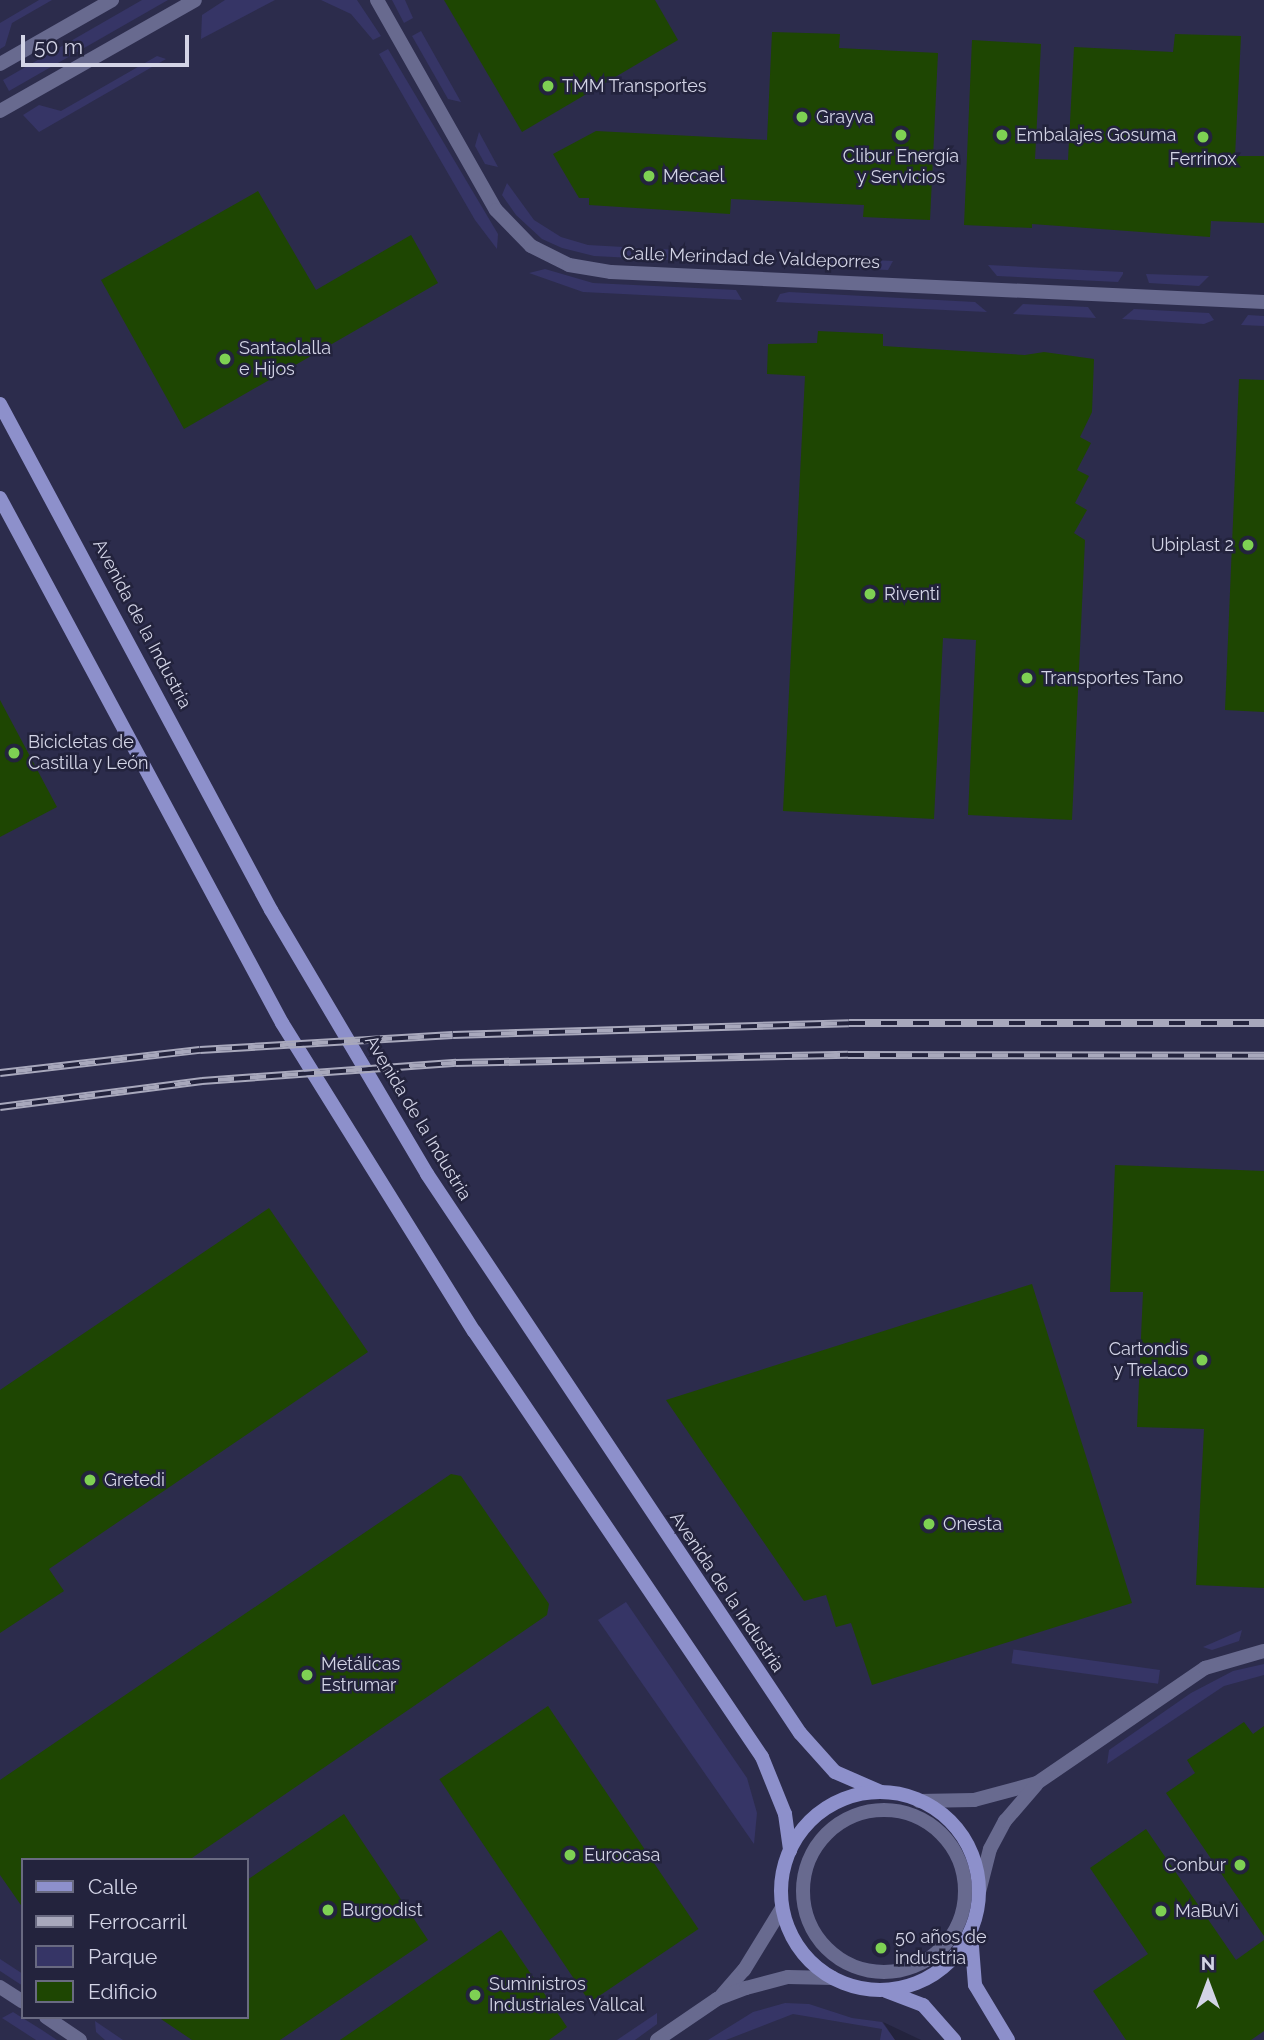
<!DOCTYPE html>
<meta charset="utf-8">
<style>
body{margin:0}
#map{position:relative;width:1264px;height:2040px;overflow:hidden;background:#23233d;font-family:Raleway,sans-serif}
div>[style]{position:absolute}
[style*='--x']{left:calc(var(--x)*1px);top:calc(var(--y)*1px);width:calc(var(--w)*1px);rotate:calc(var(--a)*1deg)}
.built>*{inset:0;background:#2c2c4c}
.green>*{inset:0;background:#363566;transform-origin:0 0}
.building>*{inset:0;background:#1e4602;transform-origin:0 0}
.street>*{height:14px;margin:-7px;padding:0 7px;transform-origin:7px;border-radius:7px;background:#686a8f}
.street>.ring{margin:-7px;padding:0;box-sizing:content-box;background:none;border:14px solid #686a8f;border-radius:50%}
.secondary>*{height:14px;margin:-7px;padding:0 7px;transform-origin:7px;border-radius:7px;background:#8d90cb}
.secondary>.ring{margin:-7px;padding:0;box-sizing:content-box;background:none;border:14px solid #8d90cb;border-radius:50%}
.rail>*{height:8px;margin-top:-4px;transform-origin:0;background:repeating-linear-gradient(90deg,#23233d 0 16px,#a8a8bc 0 32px);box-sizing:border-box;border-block:2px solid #a8a8bc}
.dots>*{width:19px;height:19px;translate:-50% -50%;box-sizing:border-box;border:4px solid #23233d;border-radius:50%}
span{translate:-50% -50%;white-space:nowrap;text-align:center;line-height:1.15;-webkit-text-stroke:5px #23233d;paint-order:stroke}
.poi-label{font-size:18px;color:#d3d4e6}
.left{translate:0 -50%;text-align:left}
.right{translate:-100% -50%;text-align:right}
.street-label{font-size:18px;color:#d3d4e6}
.legend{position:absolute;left:21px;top:1858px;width:228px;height:161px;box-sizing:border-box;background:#23233d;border:2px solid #696a81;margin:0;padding:9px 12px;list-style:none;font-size:21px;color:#d3d4e6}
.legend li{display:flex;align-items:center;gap:14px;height:35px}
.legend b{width:35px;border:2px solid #696a81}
.north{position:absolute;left:1173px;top:1949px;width:70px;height:70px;-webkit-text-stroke:5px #23233d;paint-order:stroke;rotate:0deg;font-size:19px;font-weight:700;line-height:28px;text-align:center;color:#d3d4e6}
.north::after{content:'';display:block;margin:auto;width:24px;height:32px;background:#d3d4e6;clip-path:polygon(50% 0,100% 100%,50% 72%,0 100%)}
.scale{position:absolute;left:21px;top:35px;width:168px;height:32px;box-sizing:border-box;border:4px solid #d3d4e6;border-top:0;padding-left:9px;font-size:21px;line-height:24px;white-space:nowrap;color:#d3d4e6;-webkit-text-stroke:5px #23233d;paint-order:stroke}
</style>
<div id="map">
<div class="built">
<div style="clip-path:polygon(evenodd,0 0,1264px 0,1264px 2040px,921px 2040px,883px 2022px,895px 2040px,0 2040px,0 0,23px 1860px,247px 1860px,247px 2017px,23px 2017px,23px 1860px)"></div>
</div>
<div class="green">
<div style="clip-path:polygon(39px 0,52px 0,12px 23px,5px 46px,0 49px,0 23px)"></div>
<div style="clip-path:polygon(142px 0,168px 0,9px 91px,3px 80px)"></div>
<div style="clip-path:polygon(225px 0,275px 0,201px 39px,202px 15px)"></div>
<div style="clip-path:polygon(321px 0,357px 0,381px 36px,373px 40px,351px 14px)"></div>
<div style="clip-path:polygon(392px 0,405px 0,413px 18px,404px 23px)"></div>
<div style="clip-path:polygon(421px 31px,461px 102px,448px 99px,412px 36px)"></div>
<div style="clip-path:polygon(388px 49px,498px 234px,497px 249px,475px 220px,379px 54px)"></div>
<div style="clip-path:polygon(157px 56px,166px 59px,39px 132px,23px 115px,39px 105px,61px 111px)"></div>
<div style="clip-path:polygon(479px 132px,498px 167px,485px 164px,475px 146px)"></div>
<div style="clip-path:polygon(507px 183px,534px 220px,561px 237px,588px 245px,695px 251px,695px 257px,690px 261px,594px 256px,562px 248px,542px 239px,516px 215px,502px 195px)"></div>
<div style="clip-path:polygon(793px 256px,893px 261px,888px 270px,801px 266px)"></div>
<div style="clip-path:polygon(988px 265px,1123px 272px,1123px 274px,1118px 282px,997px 276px)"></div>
<div style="clip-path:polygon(545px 269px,593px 283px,736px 290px,742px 300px,583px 292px,529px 273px)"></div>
<div style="clip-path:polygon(1146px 274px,1209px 276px,1199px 286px,1149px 283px)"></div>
<div style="clip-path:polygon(789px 292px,975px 302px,987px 312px,776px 302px,780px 294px)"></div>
<div style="clip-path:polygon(1023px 304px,1088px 307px,1096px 318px,1013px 314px)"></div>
<div style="clip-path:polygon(1134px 309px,1209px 313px,1214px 320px,1204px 324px,1122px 319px)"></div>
<div style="clip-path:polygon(1248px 315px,1264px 316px,1264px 326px,1241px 325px)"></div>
<div style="clip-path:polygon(626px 1602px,747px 1778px,757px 1813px,754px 1844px,598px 1620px)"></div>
<div style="clip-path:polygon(1242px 1630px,1239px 1641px,1212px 1650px,1203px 1647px)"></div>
<div style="clip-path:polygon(1264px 1664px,1264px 1675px,1224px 1686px,1107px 1764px,1109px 1750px,1191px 1693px,1233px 1671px)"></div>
<div style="left:1160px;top:1670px;width:14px;height:148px;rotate:98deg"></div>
<div style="clip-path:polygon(0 1959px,23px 1974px,23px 1986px,0 1971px)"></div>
<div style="clip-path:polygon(785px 2003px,809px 2004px,852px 2018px,882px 2022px,895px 2040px,880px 2040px,882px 2029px,793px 2014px,726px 2040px,708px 2040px,753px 2012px)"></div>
<div style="clip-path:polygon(13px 2012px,42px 2030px,57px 2040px,36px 2040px,2px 2018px)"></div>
<div style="clip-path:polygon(657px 2013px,657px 2024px,635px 2040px,617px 2040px)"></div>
<div style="clip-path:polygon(95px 2021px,123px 2040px,105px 2040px,96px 2032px)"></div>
</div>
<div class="building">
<div style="clip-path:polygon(444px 0,655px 0,678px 40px,522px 132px)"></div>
<div style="clip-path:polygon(772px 32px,840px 34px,839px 48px,938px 53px,930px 220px,863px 217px,864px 205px,731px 199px,730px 214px,589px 205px,589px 198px,579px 198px,553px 154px,596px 131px,767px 140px)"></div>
<div style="clip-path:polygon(1175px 34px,1241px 36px,1235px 156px,1264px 156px,1264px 223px,1211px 221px,1210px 237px,1032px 224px,1032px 228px,964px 225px,972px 40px,1041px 44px,1035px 159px,1068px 160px,1074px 47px,1173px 52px)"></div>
<div style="clip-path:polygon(258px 191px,316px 290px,411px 235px,438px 283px,184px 429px,101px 280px)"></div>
<div style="clip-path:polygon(818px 331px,883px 334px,883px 346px,1025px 355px,1044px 352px,1094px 359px,1092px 412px,1080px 437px,1091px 443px,1077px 470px,1089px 476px,1075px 503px,1087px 510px,1074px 533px,1085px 540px,1072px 820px,968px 815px,976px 640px,943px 638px,934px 819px,783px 811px,805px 376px,767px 374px,768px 344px,817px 343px)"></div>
<div style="clip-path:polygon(1239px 379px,1264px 380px,1264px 712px,1225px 710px)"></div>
<div style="clip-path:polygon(0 700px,57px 807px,0 837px)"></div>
<div style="clip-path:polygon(1115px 1165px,1264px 1171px,1264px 1588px,1196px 1585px,1204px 1429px,1137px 1427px,1143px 1292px,1110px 1292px)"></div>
<div style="clip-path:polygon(269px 1208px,368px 1352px,49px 1569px,64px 1591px,0 1633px,0 1390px)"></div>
<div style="clip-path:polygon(1032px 1284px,1132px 1603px,872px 1685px,851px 1623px,836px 1627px,826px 1595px,804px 1601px,666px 1400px)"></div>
<div style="clip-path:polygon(451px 1474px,461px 1476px,549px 1604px,547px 1615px,189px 1860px,23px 1860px,23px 1908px,0 1875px,0 1780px)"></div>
<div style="left:548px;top:1706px;width:269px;height:131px;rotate:56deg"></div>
<div style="clip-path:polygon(1244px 1722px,1253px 1734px,1264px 1726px,1264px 1936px,1166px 1793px,1195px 1773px,1187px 1760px)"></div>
<div style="clip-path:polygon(344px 1814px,428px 1940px,280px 2040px,192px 2040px,158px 2017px,247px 2017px,247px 1880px)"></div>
<div style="clip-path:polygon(1146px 1829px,1236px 1960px,1264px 1940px,1264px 2031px,1251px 2040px,1126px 2040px,1093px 1991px,1148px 1954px,1090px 1868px)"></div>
<div style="clip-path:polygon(501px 1930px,567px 2027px,549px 2040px,340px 2040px)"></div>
</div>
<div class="street">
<div style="--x:377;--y:0;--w:241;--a:60.5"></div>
<div style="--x:496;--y:210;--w:50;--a:45.8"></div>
<div style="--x:531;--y:246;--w:42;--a:26.6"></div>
<div style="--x:569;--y:265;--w:43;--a:9.5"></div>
<div style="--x:611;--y:272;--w:654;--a:2.63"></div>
<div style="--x:0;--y:64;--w:129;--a:-29.7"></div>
<div style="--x:0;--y:111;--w:224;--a:-29.6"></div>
<div style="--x:919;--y:1801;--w:55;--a:-1"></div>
<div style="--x:974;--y:1800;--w:65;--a:-15.1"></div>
<div style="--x:1037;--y:1783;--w:204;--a:-34.4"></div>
<div style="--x:1205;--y:1668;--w:61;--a:-16.1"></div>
<div class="ring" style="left:803px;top:1810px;width:148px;height:148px"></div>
<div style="--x:979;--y:1892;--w:44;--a:-75.7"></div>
<div style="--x:990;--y:1849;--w:32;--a:-62"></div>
<div style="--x:1005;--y:1821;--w:48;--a:-49.3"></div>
<div style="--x:0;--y:1987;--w:27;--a:33"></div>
<div style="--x:721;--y:1996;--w:35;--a:-49"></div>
<div style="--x:744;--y:1970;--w:73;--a:-58.5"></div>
<div style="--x:46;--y:2017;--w:41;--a:34.1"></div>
<div style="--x:657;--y:2040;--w:73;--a:-34.3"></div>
<div style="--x:717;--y:1999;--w:31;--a:-21"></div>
<div style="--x:746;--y:1988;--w:43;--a:-14.7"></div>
<div style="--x:788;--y:1977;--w:45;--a:1.3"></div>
</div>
<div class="secondary">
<div style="--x:0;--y:404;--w:574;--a:61.83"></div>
<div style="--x:271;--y:910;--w:307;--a:59.4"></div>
<div style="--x:427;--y:1174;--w:672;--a:56.29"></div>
<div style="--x:800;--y:1733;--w:52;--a:48.1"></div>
<div style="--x:835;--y:1772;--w:50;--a:23.5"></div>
<div style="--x:0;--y:498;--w:596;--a:61.76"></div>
<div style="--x:282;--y:1023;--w:363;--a:58.1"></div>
<div style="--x:474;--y:1331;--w:514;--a:55.94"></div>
<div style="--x:762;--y:1757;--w:61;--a:68"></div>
<div style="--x:785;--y:1814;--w:37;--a:82"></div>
<div class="ring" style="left:781px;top:1792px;width:184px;height:184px"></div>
<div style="--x:971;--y:1934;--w:51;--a:85.5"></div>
<div style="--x:975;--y:1985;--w:64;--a:59"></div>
<div style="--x:886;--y:1991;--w:40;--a:21"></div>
<div style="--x:923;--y:2005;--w:47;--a:48.5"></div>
</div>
<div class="rail">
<div style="--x:0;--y:1073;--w:201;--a:-6.6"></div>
<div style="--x:200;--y:1050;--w:253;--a:-3.4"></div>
<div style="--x:453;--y:1035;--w:396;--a:-1.7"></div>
<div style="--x:849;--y:1023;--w:415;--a:0"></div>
<div style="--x:0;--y:1107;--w:204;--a:-7.3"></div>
<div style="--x:202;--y:1081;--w:255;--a:-4.1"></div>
<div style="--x:456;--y:1063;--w:392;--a:-1.2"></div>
<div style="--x:848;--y:1055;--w:416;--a:0.1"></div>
</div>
<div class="dots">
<div style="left:548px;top:86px;background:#7ed153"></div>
<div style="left:802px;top:117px;background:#7ed153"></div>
<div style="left:901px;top:135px;background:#7ed153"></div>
<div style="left:1002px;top:135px;background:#7ed153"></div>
<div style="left:1203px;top:137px;background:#7ed153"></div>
<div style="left:649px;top:176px;background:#7ed153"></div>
<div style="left:225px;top:359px;background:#7ed153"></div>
<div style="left:1248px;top:545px;background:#7ed153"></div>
<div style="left:870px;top:594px;background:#7ed153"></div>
<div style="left:1027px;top:678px;background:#7ed153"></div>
<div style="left:14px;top:753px;background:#7ed153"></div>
<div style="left:1202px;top:1360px;background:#7ed153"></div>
<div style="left:90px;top:1480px;background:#7ed153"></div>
<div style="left:929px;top:1524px;background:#7ed153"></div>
<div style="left:307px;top:1675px;background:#7ed153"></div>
<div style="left:570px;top:1855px;background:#7ed153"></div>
<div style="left:1240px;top:1865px;background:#7ed153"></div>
<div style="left:328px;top:1910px;background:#7ed153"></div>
<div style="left:1161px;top:1911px;background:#7ed153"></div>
<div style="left:881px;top:1948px;background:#7ed153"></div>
<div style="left:475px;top:1995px;background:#7ed153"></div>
</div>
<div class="poi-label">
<span class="left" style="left:562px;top:86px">TMM Transportes</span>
<span class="left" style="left:816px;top:117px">Grayva</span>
<span class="left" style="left:1016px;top:135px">Embalajes Gosuma</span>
<span style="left:901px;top:167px">Clibur Energía<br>y Servicios</span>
<span style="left:1203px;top:159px">Ferrinox</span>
<span class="left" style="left:663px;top:176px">Mecael</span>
<span class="left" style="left:239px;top:359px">Santaolalla<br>e Hijos</span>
<span class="right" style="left:1234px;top:545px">Ubiplast 2</span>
<span class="left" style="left:884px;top:594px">Riventi</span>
<span class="left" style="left:1041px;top:678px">Transportes Tano</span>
<span class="left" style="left:28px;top:753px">Bicicletas de<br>Castilla y León</span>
<span class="right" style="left:1188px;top:1360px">Cartondis<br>y Trelaco</span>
<span class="left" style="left:104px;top:1480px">Gretedi</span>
<span class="left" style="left:943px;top:1524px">Onesta</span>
<span class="left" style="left:321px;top:1675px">Metálicas<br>Estrumar</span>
<span class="left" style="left:584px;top:1855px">Eurocasa</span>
<span class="right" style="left:1226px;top:1865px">Conbur</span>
<span class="left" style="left:342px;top:1910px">Burgodist</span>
<span class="left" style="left:1175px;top:1911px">MaBuVi</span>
<span class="left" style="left:895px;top:1948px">50 años de<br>industria</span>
<span class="left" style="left:489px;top:1995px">Suministros<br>Industriales Vallcal</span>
</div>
<div class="street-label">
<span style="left:751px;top:258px;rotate:2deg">Calle Merindad de Valdeporres</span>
<span style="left:142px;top:624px;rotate:62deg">Avenida de la Industria</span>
<span style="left:418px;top:1118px;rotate:59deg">Avenida de la Industria</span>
<span style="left:727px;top:1592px;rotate:56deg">Avenida de la Industria</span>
</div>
<ul class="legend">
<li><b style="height:9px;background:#8d90cb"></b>Calle</li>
<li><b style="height:9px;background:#a8a8bc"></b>Ferrocarril</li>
<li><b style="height:19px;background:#363566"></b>Parque</li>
<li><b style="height:19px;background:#1e4602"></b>Edificio</li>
</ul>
<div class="north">N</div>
<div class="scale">50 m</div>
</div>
